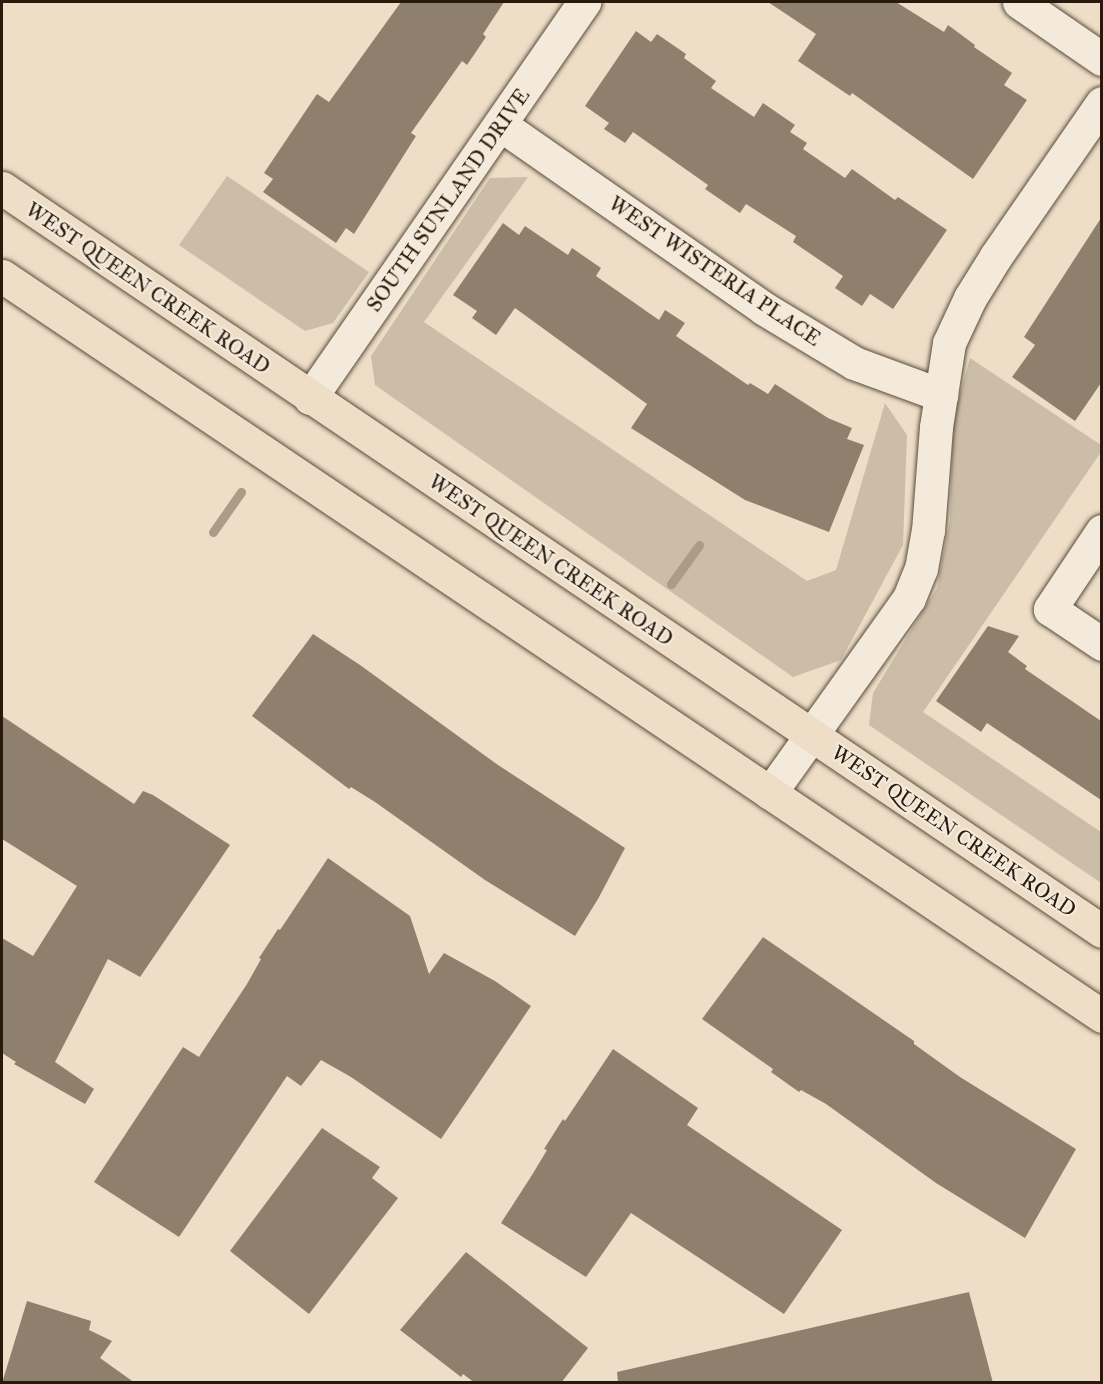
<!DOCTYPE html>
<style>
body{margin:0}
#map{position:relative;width:1103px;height:1384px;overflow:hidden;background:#eedec7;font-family:"IM FELL Great Primer",serif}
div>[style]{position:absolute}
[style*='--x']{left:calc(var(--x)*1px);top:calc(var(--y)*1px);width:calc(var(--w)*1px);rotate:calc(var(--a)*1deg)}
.green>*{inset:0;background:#ccbda8}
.stream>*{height:9px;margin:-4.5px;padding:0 4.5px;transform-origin:4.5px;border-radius:4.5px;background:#ab9c88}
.building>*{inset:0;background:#8f806e}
.roads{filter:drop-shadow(0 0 2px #5a4c3c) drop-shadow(0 0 2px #5a4c3c)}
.minor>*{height:33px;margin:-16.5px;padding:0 16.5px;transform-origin:16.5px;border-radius:16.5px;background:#f4eadb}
.major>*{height:33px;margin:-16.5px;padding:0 16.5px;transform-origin:16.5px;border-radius:16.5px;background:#eedec7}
span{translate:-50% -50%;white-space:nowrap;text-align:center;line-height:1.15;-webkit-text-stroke:4.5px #f4eadb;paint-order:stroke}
.street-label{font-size:21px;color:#281b0e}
.frame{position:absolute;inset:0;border:3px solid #281b0e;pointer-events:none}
</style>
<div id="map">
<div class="green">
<div style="clip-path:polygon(227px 176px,369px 272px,333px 323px,305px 331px,179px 245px)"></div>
<div style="clip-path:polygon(528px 177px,424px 322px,807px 581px,836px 570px,885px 403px,907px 435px,903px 545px,841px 660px,793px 677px,375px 385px,371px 356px,490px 178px)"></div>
<div style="clip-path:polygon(970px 358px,1101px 445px,1101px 452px,923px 712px,1101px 832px,1101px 883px,869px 725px,873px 693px,937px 588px,950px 520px,953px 419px)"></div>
</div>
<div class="stream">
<div style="--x:213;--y:532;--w:49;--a:-55"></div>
<div style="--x:671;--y:584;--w:48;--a:-54.3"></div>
</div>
<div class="building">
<div style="clip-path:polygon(401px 2px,504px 2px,483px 34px,486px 37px,467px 65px,462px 61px,411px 133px,416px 136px,354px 234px,346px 228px,336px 243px,263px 192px,273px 179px,264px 173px,317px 94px,329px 102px)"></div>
<div style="clip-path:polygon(768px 2px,896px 2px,944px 32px,948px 25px,975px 45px,974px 47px,1012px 73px,1004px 85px,1027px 100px,973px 179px,852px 93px,850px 96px,798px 61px,816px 34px)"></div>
<div style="clip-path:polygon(636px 31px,651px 42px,657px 34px,686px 54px,684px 58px,716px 81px,711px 88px,754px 117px,763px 103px,795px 125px,790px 132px,807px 143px,803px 149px,845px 178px,852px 169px,895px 200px,898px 197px,947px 230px,893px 309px,870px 294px,862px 306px,835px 288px,843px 276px,793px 242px,796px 236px,746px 204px,740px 213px,705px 189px,708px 185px,633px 132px,625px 143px,604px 129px,609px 123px,585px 106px)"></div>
<div style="clip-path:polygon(1101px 218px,1101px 383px,1075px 421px,1012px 377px,1035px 345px,1024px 337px)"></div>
<div style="clip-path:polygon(503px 223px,519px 235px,525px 226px,568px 255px,572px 248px,601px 268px,596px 276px,659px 320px,665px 310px,685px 323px,676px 336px,748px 385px,750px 383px,768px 394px,775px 384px,828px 418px,852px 428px,847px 439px,864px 445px,829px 532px,745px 500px,631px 428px,647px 404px,515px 308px,496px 335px,472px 318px,477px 311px,453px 295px)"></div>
<div style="clip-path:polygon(988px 626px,1019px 636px,1008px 652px,1027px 666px,1025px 669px,1101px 721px,1101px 800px,987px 723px,981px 732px,936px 701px)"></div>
<div style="clip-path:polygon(313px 634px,360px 665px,498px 765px,625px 848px,598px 899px,575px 936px,485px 880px,375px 802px,351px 787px,349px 789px,252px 716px)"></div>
<div style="clip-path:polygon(2px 716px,134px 804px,143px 791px,153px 795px,230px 845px,140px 977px,108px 959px,55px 1062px,94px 1089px,85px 1104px,14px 1064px,16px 1062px,2px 1053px,2px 938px,33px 956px,77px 886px,2px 839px)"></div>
<div style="clip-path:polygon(328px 858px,410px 916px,429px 974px,444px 953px,495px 981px,531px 1006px,441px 1139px,351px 1077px,321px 1060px,301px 1086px,287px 1076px,179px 1237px,94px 1182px,183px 1047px,199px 1057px,247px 984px,261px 959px,259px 958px,278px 929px,280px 930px)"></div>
<div style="clip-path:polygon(763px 937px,914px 1041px,914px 1044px,960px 1077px,1076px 1149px,1025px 1238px,936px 1183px,826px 1104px,801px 1090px,799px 1092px,771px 1072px,773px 1069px,702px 1019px)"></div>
<div style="clip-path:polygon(613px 1049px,698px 1108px,687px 1125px,842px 1230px,784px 1314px,631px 1213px,586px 1277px,501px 1223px,532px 1175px,547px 1150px,544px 1149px,563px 1119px,565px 1121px)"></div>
<div style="clip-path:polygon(322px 1128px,380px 1167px,372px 1178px,398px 1198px,309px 1314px,230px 1251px)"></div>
<div style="clip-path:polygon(466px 1252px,588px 1348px,561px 1383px,475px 1383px,463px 1374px,461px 1377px,400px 1330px)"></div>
<div style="clip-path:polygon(969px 1292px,993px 1383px,618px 1383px,617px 1372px)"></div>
<div style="clip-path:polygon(27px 1301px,91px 1321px,89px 1330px,112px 1341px,100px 1358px,135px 1383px,2px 1383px)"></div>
</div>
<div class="roads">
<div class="minor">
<div style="--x:1019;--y:2;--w:101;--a:34.5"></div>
<div style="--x:501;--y:125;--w:320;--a:34.9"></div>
<div style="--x:763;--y:308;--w:106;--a:31.1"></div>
<div style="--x:854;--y:363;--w:93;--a:20.2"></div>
<div style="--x:310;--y:398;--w:482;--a:-55.3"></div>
<div style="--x:1102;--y:531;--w:94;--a:123.7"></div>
<div style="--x:1050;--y:609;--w:63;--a:33.9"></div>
<div style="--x:770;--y:793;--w:239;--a:-54.5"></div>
<div style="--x:909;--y:598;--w:31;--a:-68"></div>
<div style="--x:921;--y:569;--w:39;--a:-80"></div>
<div style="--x:928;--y:531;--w:104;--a:-85.6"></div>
<div style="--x:936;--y:427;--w:85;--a:-81.2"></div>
<div style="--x:949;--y:343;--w:50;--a:-65"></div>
<div style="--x:970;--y:298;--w:49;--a:-58.2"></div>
<div style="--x:996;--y:256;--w:186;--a:-55.3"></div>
</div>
<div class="major">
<div style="--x:2;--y:188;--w:1327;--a:34.04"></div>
<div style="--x:2;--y:276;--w:1326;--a:33.93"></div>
</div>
</div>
<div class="street-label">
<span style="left:448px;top:200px;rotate:-55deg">SOUTH SUNLAND DRIVE</span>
<span style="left:715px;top:271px;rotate:34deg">WEST WISTERIA PLACE</span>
<span style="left:148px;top:288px;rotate:34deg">WEST QUEEN CREEK ROAD</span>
<span style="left:551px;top:560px;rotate:34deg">WEST QUEEN CREEK ROAD</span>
<span style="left:954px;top:831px;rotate:34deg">WEST QUEEN CREEK ROAD</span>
</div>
<div class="frame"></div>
</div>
